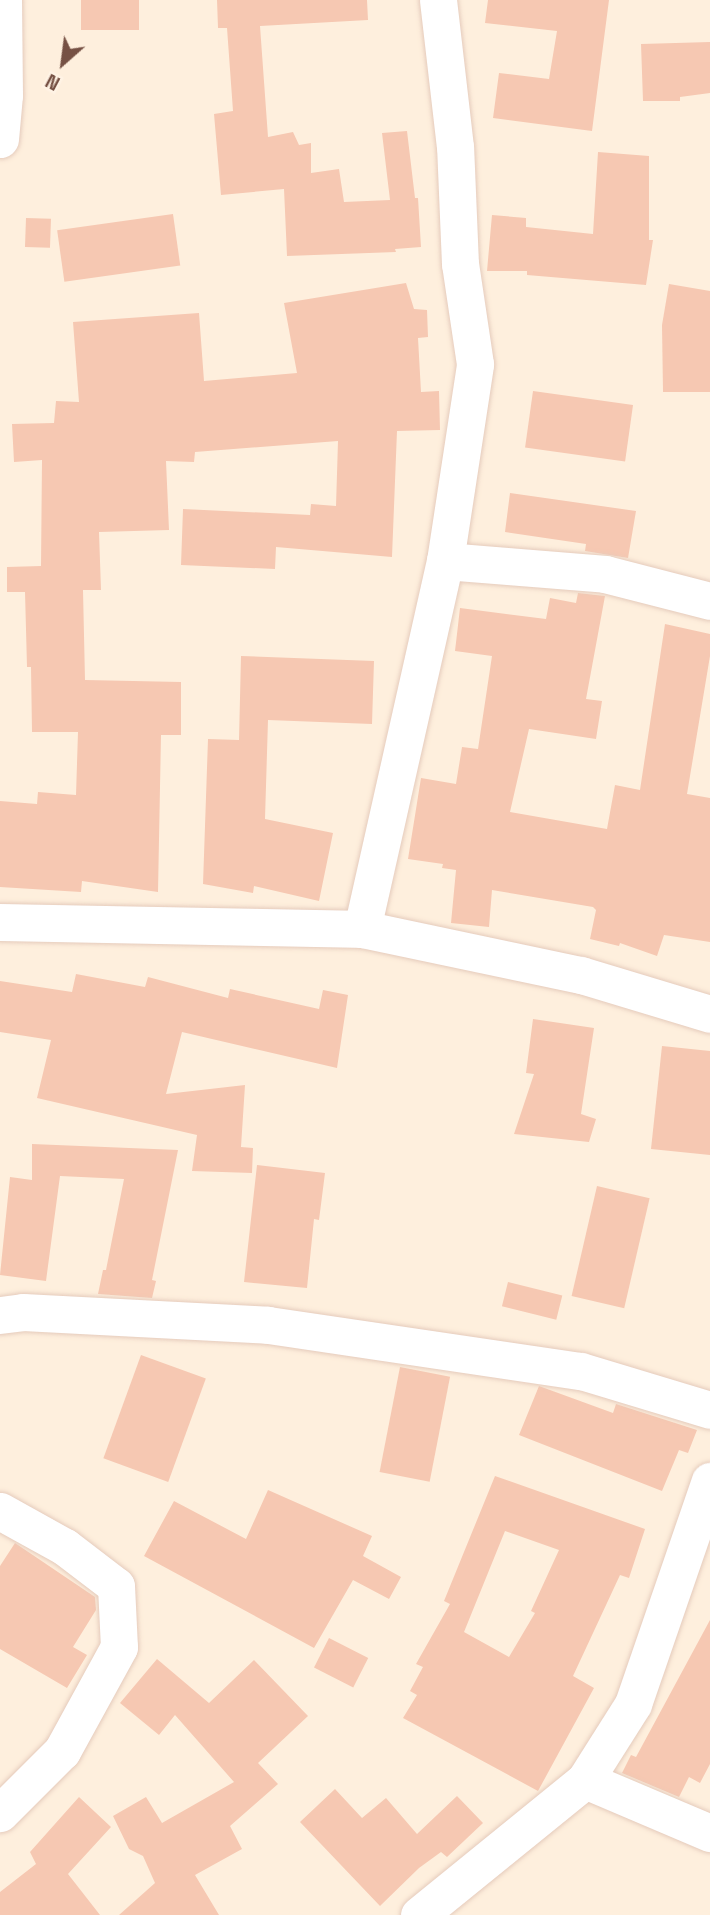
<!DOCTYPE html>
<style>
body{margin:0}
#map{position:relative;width:710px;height:1915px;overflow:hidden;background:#feefdd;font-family:"Space Grotesk",sans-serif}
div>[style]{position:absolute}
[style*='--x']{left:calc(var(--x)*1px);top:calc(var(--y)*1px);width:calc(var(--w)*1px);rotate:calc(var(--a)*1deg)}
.building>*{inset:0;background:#f6c8b2;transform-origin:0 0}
.roads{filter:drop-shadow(0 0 2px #e5cbbc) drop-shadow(0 0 2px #e5cbbc)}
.minor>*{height:37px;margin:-18.5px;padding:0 18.5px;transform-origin:18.5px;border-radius:18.5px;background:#fff}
span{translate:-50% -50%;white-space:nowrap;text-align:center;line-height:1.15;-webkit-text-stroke:6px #fff3e5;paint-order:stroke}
.north{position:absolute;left:28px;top:28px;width:70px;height:70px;-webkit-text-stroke:5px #fff3e5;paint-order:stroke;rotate:208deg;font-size:19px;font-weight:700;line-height:28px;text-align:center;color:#765144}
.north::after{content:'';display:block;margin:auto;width:24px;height:32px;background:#765144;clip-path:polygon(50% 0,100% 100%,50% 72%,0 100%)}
</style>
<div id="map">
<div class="building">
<div style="left:81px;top:0;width:58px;height:30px"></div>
<div style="clip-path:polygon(217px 0,367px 0,368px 20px,260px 26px,268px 137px,293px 132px,299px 145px,311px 143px,311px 173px,339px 169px,344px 202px,390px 200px,382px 133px,407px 131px,415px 198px,418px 198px,421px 247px,395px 249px,396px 252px,287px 256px,284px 189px,221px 195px,214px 114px,233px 111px,227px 28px,218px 28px)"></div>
<div style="clip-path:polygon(488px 0,609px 0,592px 131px,493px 118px,499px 73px,549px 79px,557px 31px,485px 23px)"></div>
<div style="clip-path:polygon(710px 42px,710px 93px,680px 97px,680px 101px,643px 101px,641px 44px)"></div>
<div style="clip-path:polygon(598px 152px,649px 156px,649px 240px,653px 240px,646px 285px,527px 275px,527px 271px,487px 271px,492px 215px,526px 218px,526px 227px,593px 234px)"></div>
<div style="left:173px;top:214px;width:52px;height:117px;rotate:82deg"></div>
<div style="left:26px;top:218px;width:25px;height:29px;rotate:2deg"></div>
<div style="clip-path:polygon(406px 283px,414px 309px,427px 310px,428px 337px,418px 338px,421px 392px,439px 391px,440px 430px,397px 431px,392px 557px,276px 547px,275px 569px,181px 565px,183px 509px,310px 515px,311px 504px,336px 506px,338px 441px,195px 452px,194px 462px,166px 461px,169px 530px,99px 532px,101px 590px,83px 590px,85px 680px,181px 682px,181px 735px,161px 735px,158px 892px,82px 881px,81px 892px,0 887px,0 801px,37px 804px,38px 792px,76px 795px,78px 732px,32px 732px,31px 667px,27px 667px,25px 592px,7px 592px,7px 567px,41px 566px,42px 460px,14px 462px,12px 424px,54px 423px,56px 401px,79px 402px,73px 322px,199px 313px,204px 381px,297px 373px,284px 303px)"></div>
<div style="clip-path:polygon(669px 284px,710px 291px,710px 392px,663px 392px,662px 325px)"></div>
<div style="left:533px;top:391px;width:101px;height:57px;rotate:8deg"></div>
<div style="clip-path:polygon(510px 493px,636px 511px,628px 558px,585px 551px,586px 544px,505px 532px)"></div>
<div style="clip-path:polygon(578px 593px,605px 596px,586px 699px,602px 701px,596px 739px,529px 729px,510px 812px,607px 829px,615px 785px,640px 790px,665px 624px,710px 634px,710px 656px,687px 794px,710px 798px,710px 942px,664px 935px,657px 956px,620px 943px,619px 946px,590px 939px,596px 910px,593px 907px,492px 890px,489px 927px,451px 923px,456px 870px,442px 868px,443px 864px,408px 859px,421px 778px,456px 784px,462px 747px,478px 749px,492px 656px,455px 651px,460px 608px,546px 619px,550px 598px,576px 603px)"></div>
<div style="clip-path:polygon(241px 656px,374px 661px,372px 724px,268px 720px,265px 819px,333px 833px,319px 901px,254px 886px,253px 893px,203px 884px,208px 739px,239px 740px)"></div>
<div style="clip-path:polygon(76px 974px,145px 987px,148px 977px,228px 998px,230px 989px,319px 1009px,323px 990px,348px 995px,337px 1068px,182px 1032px,166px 1094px,245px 1085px,241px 1147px,253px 1148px,252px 1173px,192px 1171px,197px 1135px,37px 1098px,51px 1040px,0 1032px,0 981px,72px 992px)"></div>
<div style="clip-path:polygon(533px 1019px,594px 1028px,581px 1114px,596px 1119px,589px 1142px,514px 1134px,534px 1074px,526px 1073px)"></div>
<div style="clip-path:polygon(662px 1046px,710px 1051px,710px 1155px,651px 1149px)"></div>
<div style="clip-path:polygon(32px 1144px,178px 1150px,152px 1280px,156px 1281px,152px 1298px,98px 1294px,103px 1270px,106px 1270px,124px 1179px,60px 1176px,46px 1281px,0 1275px,10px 1177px,32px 1180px)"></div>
<div style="clip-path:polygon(257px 1165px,325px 1173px,319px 1220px,314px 1219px,307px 1288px,244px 1282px)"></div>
<div style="left:597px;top:1186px;width:54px;height:113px;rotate:13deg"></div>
<div style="left:508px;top:1282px;width:56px;height:25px;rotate:14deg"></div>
<div style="left:141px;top:1355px;width:69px;height:110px;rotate:20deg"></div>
<div style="left:400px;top:1367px;width:51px;height:107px;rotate:11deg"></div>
<div style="clip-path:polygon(539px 1386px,613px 1413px,616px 1404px,697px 1430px,688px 1453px,679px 1450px,662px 1491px,519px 1435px)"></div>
<div style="clip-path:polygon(evenodd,495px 1476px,645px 1529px,629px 1578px,620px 1575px,573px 1676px,594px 1688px,538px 1791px,403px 1718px,417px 1695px,410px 1691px,423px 1667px,416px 1664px,450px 1604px,444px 1601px,495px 1476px,505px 1531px,559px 1550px,531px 1611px,535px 1613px,509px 1657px,464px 1632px,505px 1531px)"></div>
<div style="clip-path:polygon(268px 1490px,372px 1536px,363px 1556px,401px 1577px,389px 1599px,353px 1580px,314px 1648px,144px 1556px,174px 1501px,246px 1539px)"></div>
<div style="clip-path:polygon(15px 1543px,95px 1597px,96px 1610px,73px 1647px,87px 1655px,67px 1688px,0 1649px,0 1566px)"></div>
<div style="clip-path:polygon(710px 1620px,710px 1764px,700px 1783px,689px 1777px,679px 1797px,622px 1773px,631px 1755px,636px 1757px)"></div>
<div style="left:329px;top:1638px;width:44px;height:33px;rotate:27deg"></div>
<div style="clip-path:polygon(157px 1659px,209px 1703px,254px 1660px,308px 1716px,258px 1763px,278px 1784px,230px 1826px,242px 1849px,195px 1875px,219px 1915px,119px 1915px,155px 1883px,143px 1856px,129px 1849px,113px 1816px,146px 1797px,162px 1823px,234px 1782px,175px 1715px,159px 1735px,120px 1703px)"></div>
<div style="clip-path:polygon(335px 1789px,362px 1818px,386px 1798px,417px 1834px,457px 1796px,483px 1823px,447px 1857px,441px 1852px,419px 1868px,380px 1906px,300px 1822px)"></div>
<div style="clip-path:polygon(79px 1797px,111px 1827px,68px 1874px,100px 1915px,0 1915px,0 1892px,36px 1864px,30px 1852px)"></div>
</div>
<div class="roads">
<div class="minor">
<div style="--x:0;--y:139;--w:44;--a:-84.8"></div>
<div style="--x:4;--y:95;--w:95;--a:-90.6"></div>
<div style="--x:445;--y:561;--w:161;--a:4.6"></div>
<div style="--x:605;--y:574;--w:108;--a:14.4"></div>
<div style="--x:0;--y:922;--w:362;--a:1.1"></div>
<div style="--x:362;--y:929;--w:224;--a:11.9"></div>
<div style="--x:581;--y:975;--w:135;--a:16.8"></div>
<div style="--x:362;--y:929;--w:377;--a:-77.3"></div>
<div style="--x:445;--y:561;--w:199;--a:-81.3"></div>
<div style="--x:475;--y:364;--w:101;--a:-98.5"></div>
<div style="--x:460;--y:264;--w:117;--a:-92.4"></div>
<div style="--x:455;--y:147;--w:148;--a:-96.6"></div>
<div style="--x:0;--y:1315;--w:23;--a:-7"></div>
<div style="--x:23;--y:1312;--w:245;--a:3"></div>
<div style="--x:268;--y:1325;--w:316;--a:8.4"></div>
<div style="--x:581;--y:1371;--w:135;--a:16.8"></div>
<div style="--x:0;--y:1511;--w:74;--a:29"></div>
<div style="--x:65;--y:1547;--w:64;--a:37.4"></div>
<div style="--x:116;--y:1586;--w:61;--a:87.2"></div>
<div style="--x:119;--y:1647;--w:119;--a:118.7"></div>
<div style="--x:62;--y:1751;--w:88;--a:135"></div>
<div style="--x:585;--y:1780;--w:136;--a:23"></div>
<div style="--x:419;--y:1915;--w:214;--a:-39.1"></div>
<div style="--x:585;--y:1780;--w:90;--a:-57.7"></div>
<div style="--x:633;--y:1704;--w:236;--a:-71"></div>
</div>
</div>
<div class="north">N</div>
</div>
